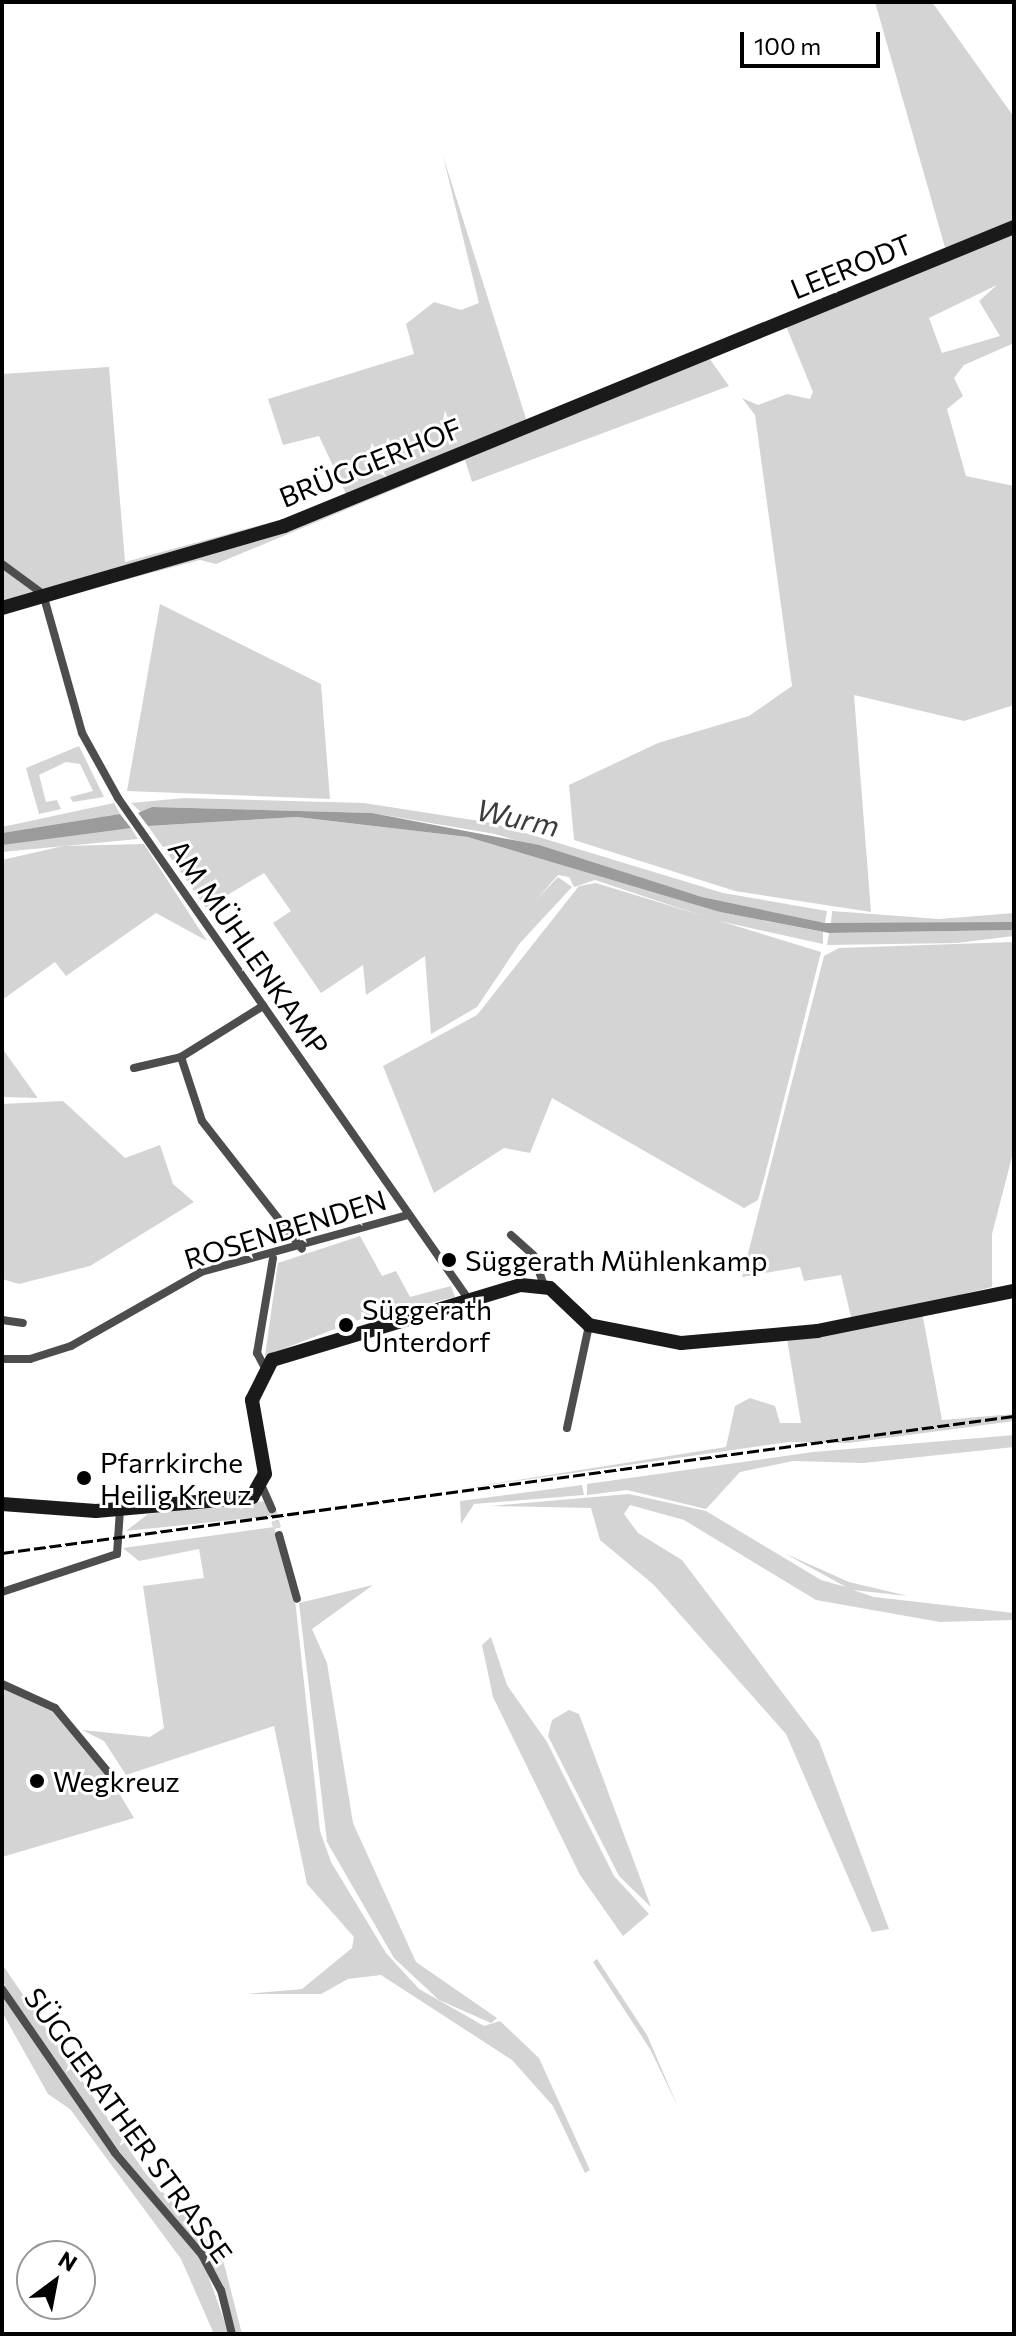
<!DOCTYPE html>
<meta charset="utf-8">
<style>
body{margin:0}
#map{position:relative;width:1016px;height:2336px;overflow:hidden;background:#fff;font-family:Commissioner,sans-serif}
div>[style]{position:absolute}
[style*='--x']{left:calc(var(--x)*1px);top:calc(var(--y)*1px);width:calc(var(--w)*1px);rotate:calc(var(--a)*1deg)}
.green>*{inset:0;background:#d4d4d4}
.water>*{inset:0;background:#9b9b9b}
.minor-tunnel>*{height:8px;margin-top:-4px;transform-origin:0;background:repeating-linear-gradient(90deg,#d9d9d9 0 8px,transparent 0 12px)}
.minor>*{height:8px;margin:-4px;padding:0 4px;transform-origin:4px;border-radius:4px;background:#4d4d4d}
.secondary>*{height:14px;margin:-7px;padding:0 7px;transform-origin:7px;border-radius:7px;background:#1a1a1a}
.rail>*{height:3px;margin-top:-1.5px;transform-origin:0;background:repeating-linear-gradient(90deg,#000 0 12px,transparent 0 16px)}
.dots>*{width:22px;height:22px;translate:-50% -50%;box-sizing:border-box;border:4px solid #fff;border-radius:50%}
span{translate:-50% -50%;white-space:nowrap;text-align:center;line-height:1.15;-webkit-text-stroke:6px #fff;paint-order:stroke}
.street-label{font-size:28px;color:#000}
.poi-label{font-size:28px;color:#000}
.left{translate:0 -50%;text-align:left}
.water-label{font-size:30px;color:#3c3c3c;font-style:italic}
.frame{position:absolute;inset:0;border:4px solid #000;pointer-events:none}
.north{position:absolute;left:16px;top:2240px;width:80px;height:80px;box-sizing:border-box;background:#fff;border:2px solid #999;border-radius:50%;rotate:32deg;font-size:22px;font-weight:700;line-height:32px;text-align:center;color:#000}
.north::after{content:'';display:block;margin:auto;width:28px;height:36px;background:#000;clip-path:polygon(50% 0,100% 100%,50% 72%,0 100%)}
.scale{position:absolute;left:740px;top:32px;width:140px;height:36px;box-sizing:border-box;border:4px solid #000;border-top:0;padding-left:10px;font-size:24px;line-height:28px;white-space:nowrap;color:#000;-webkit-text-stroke:6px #fff;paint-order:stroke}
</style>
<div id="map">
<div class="green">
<div style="clip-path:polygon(875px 2px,932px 2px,1014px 117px,1014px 223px,946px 251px)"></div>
<div style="clip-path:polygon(443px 156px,527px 422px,347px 496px,319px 436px,283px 445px,268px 399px,414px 354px,406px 324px,434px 302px,461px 310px,479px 303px)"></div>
<div style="clip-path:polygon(evenodd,1014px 233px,1014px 343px,964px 365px,954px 378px,963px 396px,947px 409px,966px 476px,1014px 486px,1014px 705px,964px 721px,854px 695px,871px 912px,735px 891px,574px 840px,569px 785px,658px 743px,749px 716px,792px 686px,755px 415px,742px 398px,758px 405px,787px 394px,810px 399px,813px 392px,786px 326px,1014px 233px,997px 285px,979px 301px,1000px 336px,942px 353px,929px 318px,997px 285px)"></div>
<div style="clip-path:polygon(709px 358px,729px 386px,472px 482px,465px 460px,216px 564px,200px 560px,113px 583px,240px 545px)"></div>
<div style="clip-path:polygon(109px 367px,125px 562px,305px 513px,2px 601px,2px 374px)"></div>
<div style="clip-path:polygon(160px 604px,321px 684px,330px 799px,127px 791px)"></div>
<div style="clip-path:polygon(79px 746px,104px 797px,73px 802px,70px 797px,93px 791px,80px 764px,66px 762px,39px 775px,46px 802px,57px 800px,61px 809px,39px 814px,26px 768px)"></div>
<div style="clip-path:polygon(184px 798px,364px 803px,492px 823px,723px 893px,827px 911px,825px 923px,702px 897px,495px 834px,372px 813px,152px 807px,143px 814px,131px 803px)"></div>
<div style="clip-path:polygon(114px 803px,120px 814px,2px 833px,2px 827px)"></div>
<div style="clip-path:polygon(297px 817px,468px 837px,557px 858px,720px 912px,823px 932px,823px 944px,715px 920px,595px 880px,574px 887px,569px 877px,558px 875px,535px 901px,558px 877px,572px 887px,520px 943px,477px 1007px,431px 1034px,425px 956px,366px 995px,363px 965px,321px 993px,273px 923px,291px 911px,264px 873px,206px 908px,148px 826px)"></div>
<div style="clip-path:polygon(131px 828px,138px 839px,2px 852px,2px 845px,37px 837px)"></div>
<div style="clip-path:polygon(144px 844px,207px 941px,156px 913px,66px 976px,55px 962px,2px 1000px,2px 860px,63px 846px)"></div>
<div style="clip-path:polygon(596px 883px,821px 952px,765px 1175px,758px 1200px,744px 1208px,552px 1098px,530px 1153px,504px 1148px,434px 1193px,383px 1066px,477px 1015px,579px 886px)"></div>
<div style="clip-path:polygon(832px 911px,939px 919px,1014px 913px,1014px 922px,899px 928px,831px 923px)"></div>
<div style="clip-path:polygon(1014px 930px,1014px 936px,957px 943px,827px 945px,829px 933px)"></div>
<div style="clip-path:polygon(1014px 942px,1014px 1149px,992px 1234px,992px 1287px,852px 1321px,841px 1275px,804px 1281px,800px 1267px,742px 1277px,824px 956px,839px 948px)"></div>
<div style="clip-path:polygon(2px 1048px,37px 1097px,37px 1098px,2px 1097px)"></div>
<div style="clip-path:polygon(63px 1101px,125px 1158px,160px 1145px,173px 1184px,194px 1202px,90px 1266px,19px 1284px,2px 1279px,2px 1104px)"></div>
<div style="clip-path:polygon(360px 1236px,382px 1276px,396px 1271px,410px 1297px,451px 1286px,455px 1297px,358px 1320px,265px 1356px,278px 1263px)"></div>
<div style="clip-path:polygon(922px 1312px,942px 1420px,1014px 1414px,1014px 1421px,849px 1443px,789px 1442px,460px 1489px,726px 1447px,735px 1406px,750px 1398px,775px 1406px,780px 1423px,801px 1423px,787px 1339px)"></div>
<div style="clip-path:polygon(1014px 1435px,1014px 1447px,863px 1463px,793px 1461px,740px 1472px,706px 1509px,627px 1490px,587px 1495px,587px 1484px,813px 1452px)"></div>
<div style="clip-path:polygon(582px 1485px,584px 1495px,474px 1504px,461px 1524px,460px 1501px)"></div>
<div style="clip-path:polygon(629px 1494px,706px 1511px,821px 1580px,846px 1587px,784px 1553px,849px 1582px,908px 1596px,853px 1590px,874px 1597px,1014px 1613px,1014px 1620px,940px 1622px,816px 1600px,684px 1520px,630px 1505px,624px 1514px,638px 1533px,682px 1560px,819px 1741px,889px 1929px,872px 1932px,786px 1734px,654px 1585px,600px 1540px,591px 1508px,491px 1506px)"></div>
<div style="clip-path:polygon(267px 1501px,270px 1516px,126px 1531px,148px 1514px)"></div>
<div style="clip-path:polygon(274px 1527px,295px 1599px,320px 1831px,331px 1862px,386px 1953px,419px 1989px,484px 2026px,500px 2021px,539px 2058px,590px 2170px,585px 2173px,553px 2106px,512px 2060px,381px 1975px,348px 1979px,321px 1994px,246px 1994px,302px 1989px,352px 1948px,354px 1937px,307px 1884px,274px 1726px,126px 1775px,104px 1741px,82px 1730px,150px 1737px,164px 1728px,143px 1586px,204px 1578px,199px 1549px,139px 1561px,123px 1548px)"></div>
<div style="clip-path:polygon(373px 1585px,312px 1629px,327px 1663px,353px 1823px,416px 1962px,497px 2018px,491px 2023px,439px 2000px,394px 1958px,327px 1842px,299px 1603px)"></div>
<div style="clip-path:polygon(491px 1637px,507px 1685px,547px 1742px,614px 1876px,649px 1914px,623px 1936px,580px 1875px,493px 1697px,482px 1645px)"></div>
<div style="clip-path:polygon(2px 1686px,47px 1705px,98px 1758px,134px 1818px,2px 1857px)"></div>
<div style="clip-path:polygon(569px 1710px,579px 1714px,651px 1907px,619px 1876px,548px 1736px,552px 1720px)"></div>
<div style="clip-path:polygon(597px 1959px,647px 2035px,678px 2107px,650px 2049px,593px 1962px)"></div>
<div style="clip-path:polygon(2px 1964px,146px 2174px,222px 2256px,242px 2334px,235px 2334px,206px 2254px,118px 2150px,37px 2037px,2px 1981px)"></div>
<div style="clip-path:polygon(2px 1992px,117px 2160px,202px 2258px,229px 2334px,214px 2334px,181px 2259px,70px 2109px,48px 2094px,2px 2012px)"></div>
</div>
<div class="water">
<div style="clip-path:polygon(152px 807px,372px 813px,539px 845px,702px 897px,825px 923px,1014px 922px,1014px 930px,829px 933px,720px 912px,468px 837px,297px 817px,148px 826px,138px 813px)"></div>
<div style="clip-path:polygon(120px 814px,131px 828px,2px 845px,2px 833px)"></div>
</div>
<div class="minor-tunnel">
<div style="--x:272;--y:1509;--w:27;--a:75"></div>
</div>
<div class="minor">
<div style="--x:2;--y:564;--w:51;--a:36.2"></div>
<div style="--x:43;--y:594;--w:144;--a:74.3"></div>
<div style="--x:82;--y:733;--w:74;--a:61"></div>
<div style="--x:118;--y:798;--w:613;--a:55.04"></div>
<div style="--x:181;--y:1057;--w:67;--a:71.8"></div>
<div style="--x:202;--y:1121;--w:162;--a:52"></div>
<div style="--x:134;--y:1068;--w:48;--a:-13.2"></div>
<div style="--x:181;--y:1057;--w:97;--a:-31.9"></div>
<div style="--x:511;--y:1235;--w:30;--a:42"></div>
<div style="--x:533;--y:1255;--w:32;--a:70"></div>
<div style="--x:2;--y:1320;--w:21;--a:8"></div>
<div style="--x:2;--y:1359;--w:28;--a:0"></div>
<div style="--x:30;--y:1359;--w:43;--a:-17.6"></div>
<div style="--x:71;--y:1346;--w:150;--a:-29.6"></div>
<div style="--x:201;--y:1272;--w:215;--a:-15.4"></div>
<div style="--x:265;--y:1368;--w:17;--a:-118"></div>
<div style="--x:257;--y:1353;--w:96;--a:-80.4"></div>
<div style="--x:567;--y:1428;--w:105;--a:-77.9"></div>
<div style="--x:263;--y:1489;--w:22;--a:66"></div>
<div style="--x:279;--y:1535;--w:66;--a:74.3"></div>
<div style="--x:2;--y:1592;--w:121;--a:-18.3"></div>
<div style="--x:117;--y:1554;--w:44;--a:-86.1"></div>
<div style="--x:2;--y:1684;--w:58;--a:24.4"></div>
<div style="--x:55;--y:1708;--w:91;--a:50.4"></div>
<div style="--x:2;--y:1989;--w:199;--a:55.4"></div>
<div style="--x:115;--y:2153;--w:134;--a:49.5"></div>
<div style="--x:202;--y:2255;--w:40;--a:62"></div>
<div style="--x:221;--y:2290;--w:45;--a:76"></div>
</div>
<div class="secondary">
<div style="--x:2;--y:608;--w:294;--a:-16.2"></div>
<div style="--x:284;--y:526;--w:789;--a:-22.27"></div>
<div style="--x:2;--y:1504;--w:94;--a:4.3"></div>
<div style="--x:96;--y:1511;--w:157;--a:-5.1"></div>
<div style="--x:252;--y:1497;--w:26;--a:-61"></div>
<div style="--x:265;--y:1474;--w:75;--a:-100"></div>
<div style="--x:252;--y:1400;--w:45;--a:-63.4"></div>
<div style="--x:272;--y:1360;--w:260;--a:-16.8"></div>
<div style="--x:521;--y:1285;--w:29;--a:6"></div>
<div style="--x:550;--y:1288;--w:54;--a:43.5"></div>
<div style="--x:589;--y:1325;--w:94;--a:11.1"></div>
<div style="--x:681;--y:1343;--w:137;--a:-5"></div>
<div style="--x:817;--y:1331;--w:201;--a:-11.5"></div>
</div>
<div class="rail">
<div style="--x:2;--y:1553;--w:1021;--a:-7.71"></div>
</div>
<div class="dots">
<div style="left:449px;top:1260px;background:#000"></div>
<div style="left:346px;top:1325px;background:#000"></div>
<div style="left:84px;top:1478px;background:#000"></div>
<div style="left:37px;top:1781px;background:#000"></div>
</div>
<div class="street-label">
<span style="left:851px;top:266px;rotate:-22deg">LEERODT</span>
<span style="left:370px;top:462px;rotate:-22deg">BRÜGGERHOF</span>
<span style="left:249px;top:947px;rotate:55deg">AM MÜHLENKAMP</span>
<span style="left:285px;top:1229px;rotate:-17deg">ROSENBENDEN</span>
<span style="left:129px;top:2125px;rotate:54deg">SÜGGERATHER STRASSE</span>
</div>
<div class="poi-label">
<span class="left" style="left:465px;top:1260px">Süggerath Mühlenkamp</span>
<span class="left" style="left:362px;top:1325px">Süggerath<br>Unterdorf</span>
<span class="left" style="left:100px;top:1478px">Pfarrkirche<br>Heilig Kreuz</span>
<span class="left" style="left:53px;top:1781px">Wegkreuz</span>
</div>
<div class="water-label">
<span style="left:518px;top:817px;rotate:12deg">Wurm</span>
</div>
<div class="frame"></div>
<div class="north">N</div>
<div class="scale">100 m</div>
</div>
